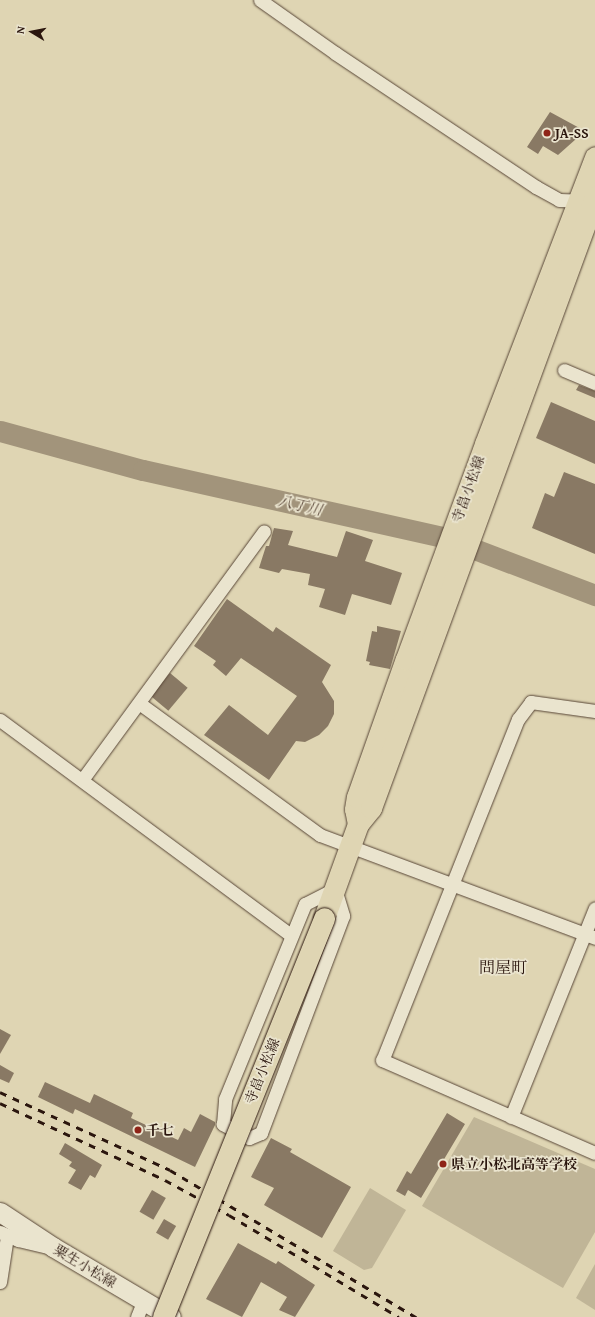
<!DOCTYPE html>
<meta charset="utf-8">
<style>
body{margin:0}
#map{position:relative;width:595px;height:1317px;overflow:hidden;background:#dfd5b3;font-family:"Gentium Book Plus","Noto Serif JP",serif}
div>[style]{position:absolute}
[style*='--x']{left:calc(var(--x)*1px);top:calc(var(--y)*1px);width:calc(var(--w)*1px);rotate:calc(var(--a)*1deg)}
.green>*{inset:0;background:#c0b597}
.river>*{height:21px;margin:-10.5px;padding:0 10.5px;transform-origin:10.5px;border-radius:10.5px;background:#a2947b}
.building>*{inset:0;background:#897964;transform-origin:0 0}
.roads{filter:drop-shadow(0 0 1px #584637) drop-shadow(0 0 1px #584637)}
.minor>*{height:13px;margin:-6.5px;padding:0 6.5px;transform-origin:6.5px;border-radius:6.5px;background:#eae4ce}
.secondary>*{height:19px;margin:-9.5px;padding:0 9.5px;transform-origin:9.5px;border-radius:9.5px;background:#eae4ce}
.primary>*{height:21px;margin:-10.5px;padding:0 10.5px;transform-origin:10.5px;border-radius:10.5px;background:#dfd5b3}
.rail>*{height:3px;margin-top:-1.5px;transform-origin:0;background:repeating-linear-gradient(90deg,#2b160e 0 7px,transparent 0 14px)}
.bridges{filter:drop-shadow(0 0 1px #2b160e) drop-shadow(0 0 1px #2b160e)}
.primary-bridge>*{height:21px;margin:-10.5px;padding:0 10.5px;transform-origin:10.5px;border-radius:10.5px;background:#dfd5b3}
.dots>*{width:11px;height:11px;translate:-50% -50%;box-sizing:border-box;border:2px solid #eae4ce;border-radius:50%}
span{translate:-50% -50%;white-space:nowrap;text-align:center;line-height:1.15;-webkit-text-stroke:3.5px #eae4ce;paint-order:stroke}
.poi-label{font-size:14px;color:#2b160e;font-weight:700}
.left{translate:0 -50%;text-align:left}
.street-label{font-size:14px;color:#2b160e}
.water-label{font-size:15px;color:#5b483a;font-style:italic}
.quarter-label{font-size:16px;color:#2b160e}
.north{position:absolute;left:12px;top:12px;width:40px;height:40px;-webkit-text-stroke:3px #eae4ce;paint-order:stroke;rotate:280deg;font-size:11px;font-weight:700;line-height:16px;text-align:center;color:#2b160e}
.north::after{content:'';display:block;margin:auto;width:14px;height:18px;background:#2b160e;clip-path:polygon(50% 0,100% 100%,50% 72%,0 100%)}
</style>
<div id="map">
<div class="green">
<div style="clip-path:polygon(474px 1117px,595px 1169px,595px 1232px,563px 1288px,422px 1206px)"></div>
<div style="clip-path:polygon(370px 1188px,406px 1210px,372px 1268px,364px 1270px,333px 1251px)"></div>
<div style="clip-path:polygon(595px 1264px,595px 1310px,576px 1298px)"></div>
</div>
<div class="river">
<div style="--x:0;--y:431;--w:148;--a:15.3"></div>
<div style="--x:143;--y:470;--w:307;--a:12.6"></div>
<div style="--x:443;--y:537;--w:163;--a:20.9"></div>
</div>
<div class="building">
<div style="clip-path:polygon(550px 112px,585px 131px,558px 155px,543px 146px,538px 154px,527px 147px)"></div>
<div style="clip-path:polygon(579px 385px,595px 391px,595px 398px,576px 390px)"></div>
<div style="clip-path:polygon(551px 402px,595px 421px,595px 464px,536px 438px)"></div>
<div style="clip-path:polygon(564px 472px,595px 484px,595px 554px,532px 528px,545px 493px,554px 497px)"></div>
<div style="clip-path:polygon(274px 528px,293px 531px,288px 545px,337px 557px,346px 531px,373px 540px,365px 561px,402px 573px,391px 605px,352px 594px,345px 615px,319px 607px,325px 589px,308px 585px,310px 574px,282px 569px,279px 573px,259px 568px,266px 546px,269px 546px)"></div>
<div style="clip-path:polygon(227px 599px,273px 632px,276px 627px,331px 665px,322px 682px,334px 701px,334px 714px,328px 726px,319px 735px,305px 742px,296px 741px,269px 780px,204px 735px,229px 705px,268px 735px,297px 696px,241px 658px,226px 676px,213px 665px,216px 661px,194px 646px)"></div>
<div style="clip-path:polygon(377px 626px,401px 631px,390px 669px,369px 665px,370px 662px,366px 661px,372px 631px,377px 632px)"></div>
<div style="left:170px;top:673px;width:23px;height:30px;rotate:40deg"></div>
<div style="clip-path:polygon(0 1029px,11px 1035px,0 1054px)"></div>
<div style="clip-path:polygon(0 1065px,14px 1073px,9px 1083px,0 1079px)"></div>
<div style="clip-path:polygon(45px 1082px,90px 1103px,94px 1094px,133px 1113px,131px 1118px,178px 1140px,184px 1128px,191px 1132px,200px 1114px,215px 1122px,215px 1125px,195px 1167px,75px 1109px,73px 1114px,38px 1097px)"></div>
<div style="clip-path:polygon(447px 1113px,465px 1124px,421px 1198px,408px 1190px,405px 1196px,396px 1191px,407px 1171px,411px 1174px)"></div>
<div style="clip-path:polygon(271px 1138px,292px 1149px,290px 1152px,351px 1187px,322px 1238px,264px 1205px,274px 1188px,251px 1177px)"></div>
<div style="clip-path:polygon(65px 1143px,102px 1165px,95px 1178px,90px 1175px,81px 1190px,68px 1183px,76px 1170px,69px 1166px,72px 1162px,59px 1154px)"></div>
<div style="left:152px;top:1190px;width:16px;height:25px;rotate:30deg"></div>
<div style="left:164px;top:1219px;width:14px;height:16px;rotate:30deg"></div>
<div style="clip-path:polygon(238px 1243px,276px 1264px,278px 1261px,315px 1285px,295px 1317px,279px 1310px,287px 1297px,261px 1282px,242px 1317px,206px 1299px)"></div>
</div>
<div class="roads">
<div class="minor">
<div style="--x:260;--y:0;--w:92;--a:35.2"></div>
<div style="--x:335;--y:53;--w:242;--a:33.7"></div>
<div style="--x:536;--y:187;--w:26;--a:29"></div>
<div style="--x:559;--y:200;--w:24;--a:2"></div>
<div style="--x:564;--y:370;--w:34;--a:23"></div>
<div style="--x:139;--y:703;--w:224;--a:36.1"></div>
<div style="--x:320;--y:835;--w:294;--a:20.5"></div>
<div style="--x:595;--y:711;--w:65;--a:-172"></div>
<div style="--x:531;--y:702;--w:21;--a:127"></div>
<div style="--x:518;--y:719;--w:367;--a:111.7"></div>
<div style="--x:382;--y:1060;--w:232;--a:23.6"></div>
<div style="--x:0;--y:720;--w:362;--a:36.5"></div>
<div style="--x:82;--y:780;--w:308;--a:-53.8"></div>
<div style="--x:335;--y:889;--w:28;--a:73"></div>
<div style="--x:343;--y:916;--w:232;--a:110.7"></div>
<div style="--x:261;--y:1133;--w:13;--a:157"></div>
<div style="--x:249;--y:1138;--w:30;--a:-152"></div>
<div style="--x:223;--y:1124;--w:25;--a:-85"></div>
<div style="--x:225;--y:1099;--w:211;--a:-67.7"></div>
<div style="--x:305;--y:904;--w:34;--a:-27"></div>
<div style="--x:511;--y:1117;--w:225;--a:-68.1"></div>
<div style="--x:0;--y:1232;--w:20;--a:24"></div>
<div style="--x:18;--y:1240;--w:28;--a:13"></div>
<div style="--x:0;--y:1282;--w:47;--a:-81.3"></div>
<div style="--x:137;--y:1317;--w:16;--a:-68"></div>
</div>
<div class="secondary">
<div style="--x:0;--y:1212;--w:64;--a:33.4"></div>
<div style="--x:53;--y:1247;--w:137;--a:30.7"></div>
</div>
<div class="primary">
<div style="--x:358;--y:824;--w:15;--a:-101"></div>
<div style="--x:355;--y:809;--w:12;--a:-81"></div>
<div style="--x:357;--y:797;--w:146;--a:-70.5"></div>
<div style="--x:406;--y:659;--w:229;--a:-69.8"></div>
<div style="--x:485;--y:444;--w:307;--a:-69"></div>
<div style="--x:324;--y:918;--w:100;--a:-70.1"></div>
<div style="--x:358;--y:824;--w:21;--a:-51"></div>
<div style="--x:371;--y:808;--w:651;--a:-69.87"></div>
</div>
</div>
<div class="rail">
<div style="--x:0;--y:1092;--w:187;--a:24.6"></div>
<div style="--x:170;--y:1170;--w:287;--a:30.9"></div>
<div style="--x:0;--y:1103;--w:182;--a:25"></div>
<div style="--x:165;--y:1180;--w:73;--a:28.7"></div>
<div style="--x:229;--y:1215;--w:198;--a:31"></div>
</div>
<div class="bridges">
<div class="primary-bridge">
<div style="--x:163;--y:1317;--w:430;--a:-68"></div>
</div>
</div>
<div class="dots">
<div style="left:547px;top:133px;background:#8f2418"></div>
<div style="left:138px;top:1130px;background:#8f2418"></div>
<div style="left:443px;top:1164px;background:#8f2418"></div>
</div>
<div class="poi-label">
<span class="left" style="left:555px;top:133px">JA-SS</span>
<span class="left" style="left:146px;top:1130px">千七</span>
<span class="left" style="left:451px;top:1164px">県立小松北高等学校</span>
</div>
<div class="street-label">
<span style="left:468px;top:489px;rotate:-70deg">寺畠小松線</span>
<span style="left:262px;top:1071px;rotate:-68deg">寺畠小松線</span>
<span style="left:85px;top:1266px;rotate:31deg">粟生小松線</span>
</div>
<div class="water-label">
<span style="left:300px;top:505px;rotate:13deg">八丁川</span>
</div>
<div class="quarter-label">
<span style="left:503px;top:967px">問屋町</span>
</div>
<div class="north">N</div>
</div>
